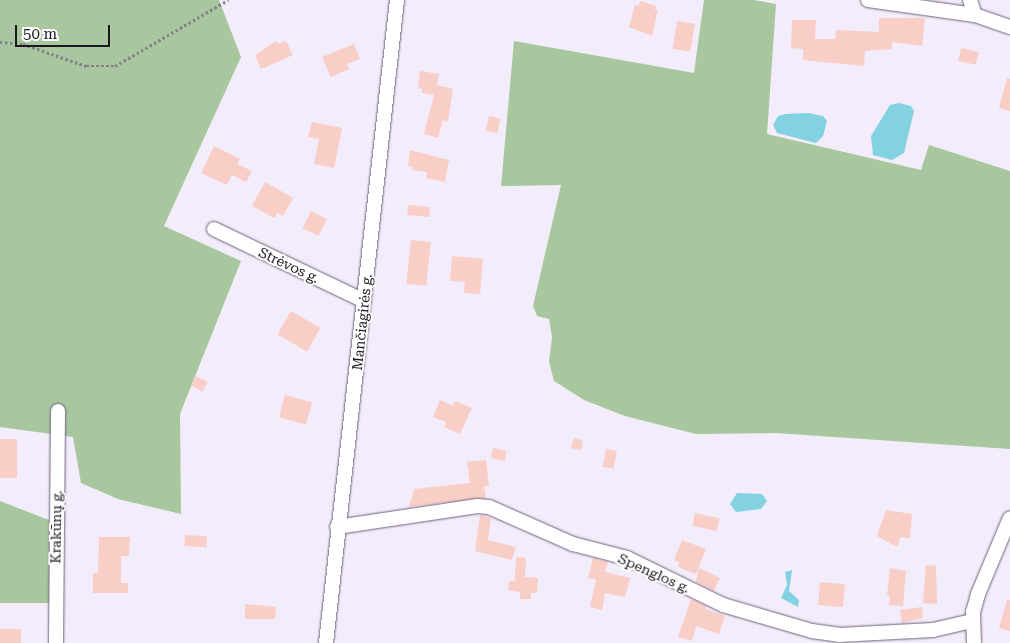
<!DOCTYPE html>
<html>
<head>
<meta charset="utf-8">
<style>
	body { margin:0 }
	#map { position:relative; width:1010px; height:643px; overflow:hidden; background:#f3ecfa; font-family:"Roboto Serif",serif }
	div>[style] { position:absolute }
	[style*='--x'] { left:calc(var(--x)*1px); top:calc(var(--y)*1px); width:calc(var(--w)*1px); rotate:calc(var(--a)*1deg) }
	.green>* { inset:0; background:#a8c79f }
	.water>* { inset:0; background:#83d2e2 }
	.building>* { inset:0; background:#f9cec7; transform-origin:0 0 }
	.path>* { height:2.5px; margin-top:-1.25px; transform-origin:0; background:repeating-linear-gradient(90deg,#867f8c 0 2.5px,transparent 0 5px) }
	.roads { filter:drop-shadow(0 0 1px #6f607e) drop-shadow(0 0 1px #6f607e) }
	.minor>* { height:14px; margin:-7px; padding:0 7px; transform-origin:7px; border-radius:7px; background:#fff }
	span { translate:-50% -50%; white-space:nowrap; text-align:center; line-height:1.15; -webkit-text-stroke:4px #fff; paint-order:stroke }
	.street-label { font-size:14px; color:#1c1621 }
	.scale { position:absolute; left:15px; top:25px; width:95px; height:22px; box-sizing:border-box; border:2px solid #1c1621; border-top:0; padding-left:6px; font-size:15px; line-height:18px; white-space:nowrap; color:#1c1621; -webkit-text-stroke:4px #fff; paint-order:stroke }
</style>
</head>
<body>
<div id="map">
	<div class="green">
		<i style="clip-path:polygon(0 0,219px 0,241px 57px,164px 226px,241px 261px,180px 414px,181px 514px,118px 499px,81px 483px,73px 437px,0 427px)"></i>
		<i style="clip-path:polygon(704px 0,754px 0,776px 4px,767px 134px,921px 170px,929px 145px,1010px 171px,1010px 449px,776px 433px,696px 434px,625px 416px,584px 400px,554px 381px,549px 362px,552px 337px,549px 319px,537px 316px,533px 306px,561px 185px,501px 186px,514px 41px,694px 73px)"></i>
		<i style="clip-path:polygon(0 501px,49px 520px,50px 603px,0 603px)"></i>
	</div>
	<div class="water">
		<i style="clip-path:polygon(899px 103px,911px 106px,914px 111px,904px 153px,892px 160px,873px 155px,871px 136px,890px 105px)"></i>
		<i style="clip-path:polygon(808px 113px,823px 116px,827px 121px,823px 136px,816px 143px,777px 133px,773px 125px,778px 116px,785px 114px)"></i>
		<i style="clip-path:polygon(737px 493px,762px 494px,767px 501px,761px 509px,736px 512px,730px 504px)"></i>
		<i style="clip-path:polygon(792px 570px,789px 591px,799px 600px,798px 607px,781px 598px,787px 585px,785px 572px)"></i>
	</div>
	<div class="building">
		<i style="clip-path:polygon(640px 1px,656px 6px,655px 10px,658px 10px,652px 36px,629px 27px,635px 5px,639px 6px)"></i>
		<i style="clip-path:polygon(879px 18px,925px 18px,922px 46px,892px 42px,892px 49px,865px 51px,864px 66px,803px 60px,803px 49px,791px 48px,792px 20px,816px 20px,815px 39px,835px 39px,836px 30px,879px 32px)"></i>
		<i style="left:677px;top:21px;width:18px;height:28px;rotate:9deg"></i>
		<i style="clip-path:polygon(276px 41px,278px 44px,286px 41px,293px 55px,261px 69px,255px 55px)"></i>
		<i style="clip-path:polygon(354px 44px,360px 59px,347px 64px,349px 69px,331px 77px,322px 57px)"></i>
		<i style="left:961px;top:48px;width:18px;height:13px;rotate:13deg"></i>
		<i style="clip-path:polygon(420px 71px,439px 74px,437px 85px,453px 89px,448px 122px,443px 120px,438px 138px,424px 134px,434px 95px,422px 93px,422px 89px,418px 88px)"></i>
		<i style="clip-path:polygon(1007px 78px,1010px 79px,1010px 111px,999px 108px)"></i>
		<i style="left:489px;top:116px;width:12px;height:15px;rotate:14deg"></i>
		<i style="clip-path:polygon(312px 122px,342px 128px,334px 168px,314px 164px,319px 139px,308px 137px)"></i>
		<i style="clip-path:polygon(214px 146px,240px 159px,237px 164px,252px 171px,246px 182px,232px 175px,227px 185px,201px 173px)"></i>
		<i style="clip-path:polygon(410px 150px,449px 160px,445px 182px,426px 178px,427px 172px,412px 170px,413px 167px,408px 166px)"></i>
		<i style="clip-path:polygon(265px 182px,293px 198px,283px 216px,277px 213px,274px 218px,252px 206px)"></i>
		<i style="left:408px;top:205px;width:22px;height:10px;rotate:5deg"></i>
		<i style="left:311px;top:211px;width:18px;height:19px;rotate:27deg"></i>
		<i style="left:411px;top:240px;width:20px;height:44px;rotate:6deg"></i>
		<i style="clip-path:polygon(452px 256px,483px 259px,480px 294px,464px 293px,465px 282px,450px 281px)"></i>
		<i style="left:291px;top:311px;width:34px;height:27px;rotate:30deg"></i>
		<i style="left:196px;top:376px;width:13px;height:11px;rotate:27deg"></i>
		<i style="left:285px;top:395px;width:28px;height:23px;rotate:15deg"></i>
		<i style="clip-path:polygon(440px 400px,453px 406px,455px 401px,472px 408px,460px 434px,444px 427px,446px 422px,433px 417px)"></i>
		<i style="clip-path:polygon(574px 438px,583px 441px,581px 450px,571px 448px)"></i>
		<i style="left:0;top:439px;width:17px;height:39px"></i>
		<i style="left:493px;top:448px;width:14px;height:10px;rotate:12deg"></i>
		<i style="left:606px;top:449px;width:11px;height:18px;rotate:10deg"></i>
		<i style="clip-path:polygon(486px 460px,489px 486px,484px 486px,486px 498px,409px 507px,414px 489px,470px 483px,467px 462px)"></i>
		<i style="clip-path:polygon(886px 510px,912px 514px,910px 538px,901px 537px,897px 547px,877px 536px)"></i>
		<i style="left:695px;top:513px;width:25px;height:13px;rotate:12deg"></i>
		<i style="clip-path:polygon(480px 515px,491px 518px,488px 540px,516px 547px,512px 560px,475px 551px)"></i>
		<i style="left:185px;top:535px;width:22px;height:11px;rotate:3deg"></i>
		<i style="clip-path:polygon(99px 537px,130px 537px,129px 556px,121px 556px,121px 583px,128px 583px,128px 593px,93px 593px,93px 573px,98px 573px)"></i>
		<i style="clip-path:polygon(682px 540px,706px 549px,696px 574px,678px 567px,679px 562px,674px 560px)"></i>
		<i style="clip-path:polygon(516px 557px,526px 558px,525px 577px,538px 578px,537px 593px,531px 593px,531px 599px,520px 599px,520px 592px,508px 590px,509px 581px,515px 581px)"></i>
		<i style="clip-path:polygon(593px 558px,608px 562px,605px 572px,630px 578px,625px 597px,605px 593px,602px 610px,590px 607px,596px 580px,588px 578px)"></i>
		<i style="clip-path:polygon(926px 565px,936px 566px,937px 604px,923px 603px)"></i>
		<i style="clip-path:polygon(699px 568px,720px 578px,714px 591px,696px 582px)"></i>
		<i style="clip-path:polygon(890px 568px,906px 571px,903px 606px,889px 605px,890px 596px,887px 595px)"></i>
		<i style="left:820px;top:582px;width:25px;height:23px;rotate:5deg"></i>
		<i style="clip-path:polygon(691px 599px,706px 606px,705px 609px,725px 616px,719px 634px,696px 626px,692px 641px,678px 637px)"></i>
		<i style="clip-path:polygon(1007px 600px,1010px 600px,1010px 631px,999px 628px)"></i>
		<i style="clip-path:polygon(245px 604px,276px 607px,275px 619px,245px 619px)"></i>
		<i style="clip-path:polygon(922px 607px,923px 618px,902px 623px,900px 610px)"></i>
		<i style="left:0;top:629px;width:21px;height:14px"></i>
	</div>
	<div class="path">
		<i style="--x:0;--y:42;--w:23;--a:5"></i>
		<i style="--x:23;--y:44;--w:67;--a:19.2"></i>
		<i style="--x:86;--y:66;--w:29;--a:0"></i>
		<i style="--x:115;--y:66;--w:131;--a:-30.3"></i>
	</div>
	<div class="roads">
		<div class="minor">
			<i style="--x:868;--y:0;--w:108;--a:8"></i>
			<i style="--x:975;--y:15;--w:37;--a:19"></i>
			<i style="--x:970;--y:0;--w:16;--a:72"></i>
			<i style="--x:214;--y:229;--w:166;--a:25.6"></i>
			<i style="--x:337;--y:527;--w:142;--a:-8.5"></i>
			<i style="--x:477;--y:506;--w:12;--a:5"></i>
			<i style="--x:489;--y:507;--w:92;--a:23.8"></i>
			<i style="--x:573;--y:544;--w:56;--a:14.5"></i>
			<i style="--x:627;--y:558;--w:107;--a:26.1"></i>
			<i style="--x:723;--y:605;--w:93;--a:16.3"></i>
			<i style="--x:812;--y:631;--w:27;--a:8"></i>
			<i style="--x:839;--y:635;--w:94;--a:-3"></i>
			<i style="--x:933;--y:630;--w:40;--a:-13"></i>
			<i style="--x:56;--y:643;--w:232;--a:-89.5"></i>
			<i style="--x:326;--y:643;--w:647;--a:-83.7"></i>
			<i style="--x:974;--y:643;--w:31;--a:-92"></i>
			<i style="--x:973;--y:612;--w:19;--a:-74"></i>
			<i style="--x:978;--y:594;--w:82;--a:-67.2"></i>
		</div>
	</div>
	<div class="street-label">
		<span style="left:289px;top:265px;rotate:25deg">Strėvos g.</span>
		<span style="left:362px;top:322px;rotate:-84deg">Mančiagirės g.</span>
		<span style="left:56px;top:527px;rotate:-89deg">Krakūnų g.</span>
		<span style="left:654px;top:573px;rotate:24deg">Spenglos g.</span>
	</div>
	<div class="scale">50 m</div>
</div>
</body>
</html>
